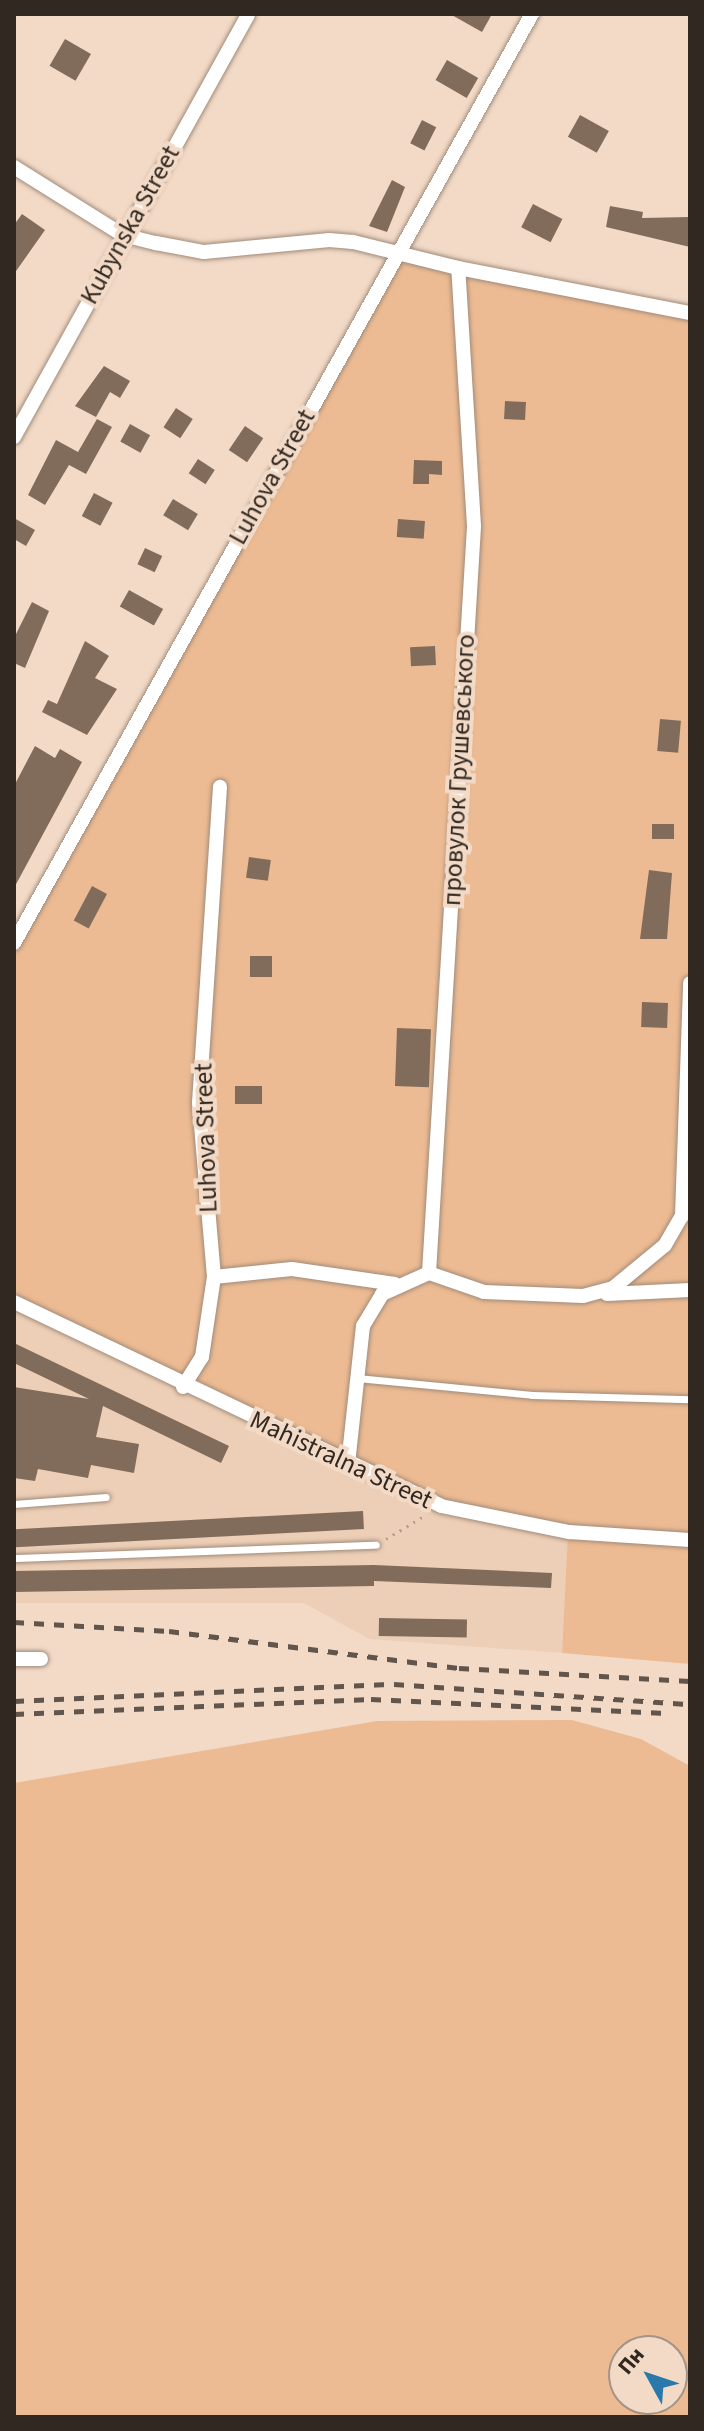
<!DOCTYPE html>
<html>
<head>
<meta charset="utf-8">
<style>
	body { margin:0 }
	#map { position:relative; width:704px; height:2431px; overflow:hidden; background:#f2dac7; font-family:"Source Sans 3",sans-serif }
	div>[style] { position:absolute }
	[style*='--x'] { left:calc(var(--x)*1px); top:calc(var(--y)*1px); width:calc(var(--w)*1px); rotate:calc(var(--a)*1deg) }
	.built>* { inset:0; background:#edcfb7 }
	.green>* { inset:0; background:#edbb93 }
	.building>* { inset:0; background:#816c5b; transform-origin:0 0 }
	.path>* { height:3px; margin-top:-1.5px; transform-origin:0; background:repeating-linear-gradient(90deg,#b29f90 0 2px,transparent 0 8px) }
	.roads { filter:drop-shadow(0 0 2px #a18b79) drop-shadow(0 0 2px #a18b79) }
	.service>* { height:7px; margin:-3.5px; padding:0 3.5px; transform-origin:3.5px; border-radius:3.5px; background:#fff }
	.minor>* { height:14px; margin:-7px; padding:0 7px; transform-origin:7px; border-radius:7px; background:#fff }
	.rail>* { height:5px; margin-top:-2.5px; transform-origin:0; background:repeating-linear-gradient(90deg,#62554b 0 10px,transparent 0 20px) }
	span { translate:-50% -50%; white-space:nowrap; text-align:center; line-height:1.15; -webkit-text-stroke:8px #f2dac7; paint-order:stroke }
	.street-label { font-size:26px; color:#312821 }
	.frame { position:absolute; inset:0; border:16px solid #312821; pointer-events:none }
	.north { position:absolute; left:608px; top:2335px; width:80px; height:80px; box-sizing:border-box; background:#f2dac7; border:2px solid #a59385; border-radius:50%; rotate:310deg; font-size:22px; font-weight:700; line-height:32px; text-align:center; color:#312821 }
	.north::after { content:''; display:block; margin:auto; width:28px; height:36px; background:#2a79ab; clip-path:polygon(50% 0,100% 100%,50% 72%,0 100%) }
</style>
</head>
<body>
<div id="map">
	<div class="built">
		<i style="clip-path:polygon(14px 1302px,569px 1532px,562px 1653px,369px 1639px,304px 1603px,14px 1603px)"></i>
	</div>
	<div class="green">
		<i style="clip-path:polygon(396px 254px,690px 313px,690px 1664px,562px 1653px,568px 1532px,441px 1506px,14px 1302px,14px 943px)"></i>
		<i style="clip-path:polygon(evenodd,572px 1720px,641px 1739px,690px 1766px,690px 2417px,14px 2417px,14px 1783px,377px 1721px,572px 1720px,624px 2351px,672px 2351px,672px 2399px,624px 2399px,624px 2351px)"></i>
	</div>
	<div class="building">
		<i style="clip-path:polygon(450px 14px,492px 14px,482px 32px)"></i>
		<i style="left:65px;top:39px;width:30px;height:31px;rotate:30deg"></i>
		<i style="left:447px;top:60px;width:36px;height:23px;rotate:30deg"></i>
		<i style="left:580px;top:115px;width:33px;height:25px;rotate:29deg"></i>
		<i style="left:422px;top:120px;width:16px;height:26px;rotate:27deg"></i>
		<i style="clip-path:polygon(392px 180px,405px 187px,387px 232px,369px 226px)"></i>
		<i style="left:533px;top:204px;width:33px;height:26px;rotate:27deg"></i>
		<i style="clip-path:polygon(610px 206px,643px 212px,642px 218px,690px 217px,690px 247px,606px 227px)"></i>
		<i style="clip-path:polygon(22px 214px,45px 230px,14px 274px,14px 225px)"></i>
		<i style="clip-path:polygon(104px 366px,130px 381px,120px 398px,110px 392px,96px 417px,75px 406px)"></i>
		<i style="left:505px;top:401px;width:21px;height:18px;rotate:3deg"></i>
		<i style="left:176px;top:408px;width:20px;height:23px;rotate:33deg"></i>
		<i style="clip-path:polygon(97px 419px,112px 427px,86px 474px,69px 465px,45px 505px,28px 495px,56px 440px,78px 452px)"></i>
		<i style="left:130px;top:424px;width:23px;height:20px;rotate:29deg"></i>
		<i style="left:245px;top:426px;width:22px;height:29px;rotate:34deg"></i>
		<i style="left:198px;top:459px;width:20px;height:17px;rotate:33deg"></i>
		<i style="clip-path:polygon(414px 460px,442px 461px,442px 475px,429px 474px,429px 484px,413px 484px)"></i>
		<i style="left:94px;top:493px;width:21px;height:26px;rotate:28deg"></i>
		<i style="left:173px;top:499px;width:29px;height:19px;rotate:31deg"></i>
		<i style="clip-path:polygon(14px 518px,35px 530px,26px 546px,14px 539px)"></i>
		<i style="left:398px;top:519px;width:27px;height:18px;rotate:4deg"></i>
		<i style="left:145px;top:548px;width:19px;height:18px;rotate:25deg"></i>
		<i style="left:129px;top:590px;width:39px;height:19px;rotate:29deg"></i>
		<i style="clip-path:polygon(32px 602px,49px 611px,25px 668px,14px 663px,14px 638px)"></i>
		<i style="clip-path:polygon(85px 641px,109px 656px,95px 678px,117px 689px,87px 735px,42px 712px,48px 700px,57px 704px)"></i>
		<i style="left:435px;top:646px;width:19px;height:25px;rotate:87deg"></i>
		<i style="left:660px;top:719px;width:21px;height:32px;rotate:5deg"></i>
		<i style="clip-path:polygon(35px 746px,55px 758px,60px 749px,82px 762px,14px 888px,14px 786px)"></i>
		<i style="left:652px;top:824px;width:22px;height:15px"></i>
		<i style="left:249px;top:857px;width:22px;height:21px;rotate:8deg"></i>
		<i style="clip-path:polygon(649px 870px,672px 873px,667px 939px,640px 939px)"></i>
		<i style="left:92px;top:886px;width:17px;height:39px;rotate:28deg"></i>
		<i style="left:250px;top:956px;width:22px;height:21px"></i>
		<i style="left:642px;top:1002px;width:26px;height:25px;rotate:2deg"></i>
		<i style="left:397px;top:1028px;width:34px;height:58px;rotate:2deg"></i>
		<i style="left:235px;top:1086px;width:27px;height:18px"></i>
		<i style="clip-path:polygon(14px 1343px,229px 1446px,221px 1463px,103px 1406px,96px 1437px,139px 1444px,134px 1473px,91px 1465px,88px 1478px,38px 1469px,35px 1481px,14px 1478px,14px 1387px,89px 1399px,14px 1363px)"></i>
		<i style="left:363px;top:1511px;width:18px;height:349px;rotate:87deg"></i>
		<i style="clip-path:polygon(374px 1565px,552px 1573px,551px 1588px,374px 1581px,374px 1586px,14px 1592px,14px 1571px)"></i>
		<i style="left:379px;top:1618px;width:88px;height:18px;rotate:1deg"></i>
	</div>
	<div class="path">
		<i style="--x:386;--y:1539;--w:44;--a:-31.2"></i>
	</div>
	<div class="roads">
		<div class="service">
			<i style="--x:357;--y:1378;--w:176;--a:5.5"></i>
			<i style="--x:532;--y:1395;--w:158;--a:1.5"></i>
			<i style="--x:14;--y:1504;--w:92;--a:-4.4"></i>
			<i style="--x:14;--y:1558;--w:362;--a:-2.1"></i>
		</div>
		<div class="minor">
			<i style="--x:14;--y:167;--w:128;--a:32"></i>
			<i style="--x:123;--y:235;--w:34;--a:14"></i>
			<i style="--x:156;--y:243;--w:49;--a:10.6"></i>
			<i style="--x:204;--y:252;--w:126;--a:-5.5"></i>
			<i style="--x:329;--y:240;--w:24;--a:5"></i>
			<i style="--x:353;--y:242;--w:108;--a:13.9"></i>
			<i style="--x:458;--y:268;--w:236;--a:11"></i>
			<i style="--x:14;--y:437;--w:483;--a:-61"></i>
			<i style="--x:14;--y:943;--w:1064;--a:-60.86"></i>
			<i style="--x:429;--y:1273;--w:748;--a:-86.55"></i>
			<i style="--x:474;--y:526;--w:258;--a:-93.5"></i>
			<i style="--x:214;--y:1277;--w:78;--a:-5.9"></i>
			<i style="--x:292;--y:1269;--w:104;--a:8.3"></i>
			<i style="--x:607;--y:1294;--w:83;--a:-2.8"></i>
			<i style="--x:14;--y:1302;--w:473;--a:25.5"></i>
			<i style="--x:441;--y:1506;--w:131;--a:11.5"></i>
			<i style="--x:569;--y:1532;--w:121;--a:3.8"></i>
			<i style="--x:183;--y:1387;--w:36;--a:-58"></i>
			<i style="--x:202;--y:1357;--w:81;--a:-81.5"></i>
			<i style="--x:214;--y:1277;--w:175;--a:-94.9"></i>
			<i style="--x:199;--y:1103;--w:317;--a:-86.2"></i>
			<i style="--x:348;--y:1464;--w:139;--a:-83.8"></i>
			<i style="--x:363;--y:1326;--w:37;--a:-59"></i>
			<i style="--x:382;--y:1294;--w:51;--a:-24.1"></i>
			<i style="--x:429;--y:1273;--w:58;--a:19.1"></i>
			<i style="--x:484;--y:1292;--w:99;--a:2.3"></i>
			<i style="--x:583;--y:1296;--w:31;--a:-15"></i>
			<i style="--x:613;--y:1288;--w:67;--a:-39.6"></i>
			<i style="--x:665;--y:1245;--w:34;--a:-60"></i>
			<i style="--x:682;--y:1216;--w:233;--a:-88"></i>
			<i style="--x:14;--y:1659;--w:27;--a:0"></i>
		</div>
	</div>
	<div class="rail">
		<i style="--x:14;--y:1622;--w:155;--a:3.3"></i>
		<i style="--x:169;--y:1631;--w:292;--a:7.3"></i>
		<i style="--x:459;--y:1668;--w:231;--a:3.2"></i>
		<i style="--x:14;--y:1701;--w:380;--a:-2.6"></i>
		<i style="--x:394;--y:1684;--w:297;--a:3.9"></i>
		<i style="--x:14;--y:1714;--w:357;--a:-2.4"></i>
		<i style="--x:371;--y:1699;--w:295;--a:2.7"></i>
	</div>
	<div class="street-label">
		<span style="left:130px;top:225px;rotate:-61deg">Kubynska Street</span>
		<span style="left:272px;top:477px;rotate:-61deg">Luhova Street</span>
		<span style="left:459px;top:770px;rotate:-87deg">провулок Грушевського</span>
		<span style="left:206px;top:1138px;rotate:-92deg">Luhova Street</span>
		<span style="left:341px;top:1460px;rotate:25deg">Mahistralna Street</span>
	</div>
	<div class="frame"></div>
	<div class="north">Пн</div>
</div>
</body>
</html>
